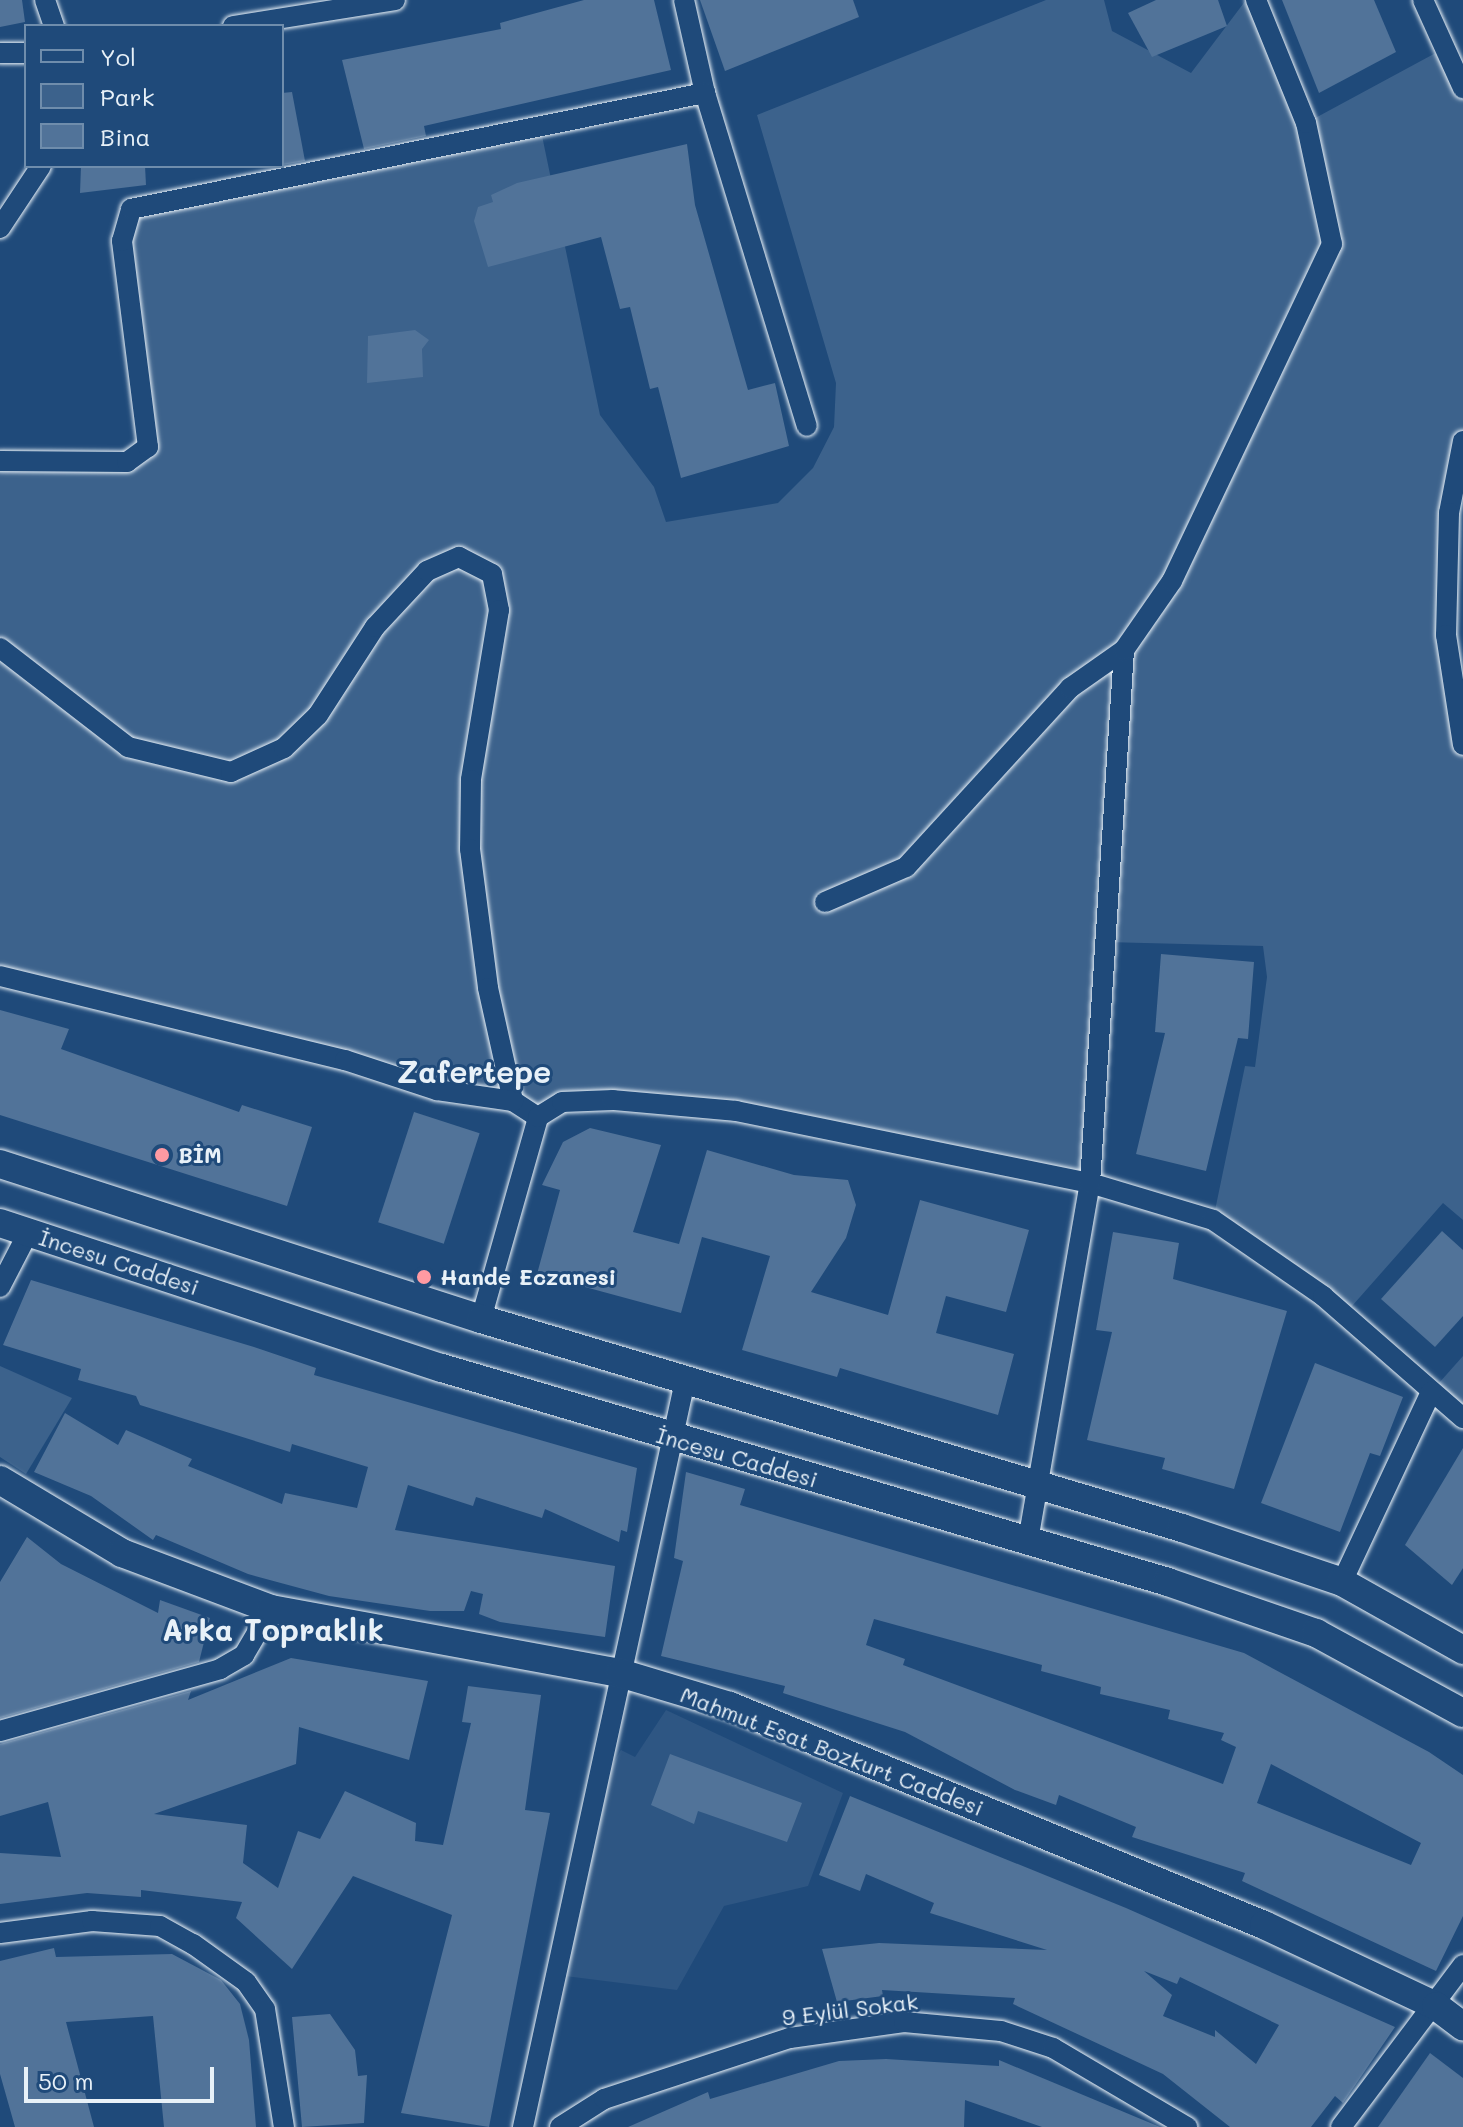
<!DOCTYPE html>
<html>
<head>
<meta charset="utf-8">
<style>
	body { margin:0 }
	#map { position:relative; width:1463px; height:2127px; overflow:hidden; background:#1f4a7a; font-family:Mali,sans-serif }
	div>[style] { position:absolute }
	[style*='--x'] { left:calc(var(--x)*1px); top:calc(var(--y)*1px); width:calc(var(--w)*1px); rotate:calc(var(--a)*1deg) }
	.built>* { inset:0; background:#2e5683 }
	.green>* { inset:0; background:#3c628c }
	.building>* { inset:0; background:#517399; transform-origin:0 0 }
	.roads { filter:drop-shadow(0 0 2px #e8f1f8) drop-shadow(0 0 2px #e8f1f8) }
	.street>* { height:20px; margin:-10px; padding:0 10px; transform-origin:10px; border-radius:10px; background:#1f4a7a }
	.secondary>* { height:28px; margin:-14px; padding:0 14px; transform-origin:14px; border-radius:14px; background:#1f4a7a }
	.dots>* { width:22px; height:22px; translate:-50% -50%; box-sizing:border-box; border:4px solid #1f4a7a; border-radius:50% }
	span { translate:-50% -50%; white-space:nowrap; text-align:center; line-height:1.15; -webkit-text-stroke:6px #1f4a7a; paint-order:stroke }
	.poi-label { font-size:22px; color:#e8f1f8; font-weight:700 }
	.left { translate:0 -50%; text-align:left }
	.street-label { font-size:22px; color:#e8f1f8 }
	.district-label { font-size:30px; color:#e8f1f8; font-weight:700 }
	.legend { position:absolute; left:24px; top:24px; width:260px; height:144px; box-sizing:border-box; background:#1f4a7a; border:2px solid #6f8dac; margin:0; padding:10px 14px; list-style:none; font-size:24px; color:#e8f1f8 }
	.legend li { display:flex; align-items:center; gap:16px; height:40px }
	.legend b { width:40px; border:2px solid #6f8dac }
	.scale { position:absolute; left:24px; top:2067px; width:190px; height:36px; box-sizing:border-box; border:4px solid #e8f1f8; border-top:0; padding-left:10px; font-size:24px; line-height:28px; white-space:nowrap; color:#e8f1f8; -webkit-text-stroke:6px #1f4a7a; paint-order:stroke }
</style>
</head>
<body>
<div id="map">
	<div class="built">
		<i style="clip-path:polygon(666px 1710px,843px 1793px,808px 1886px,724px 1906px,677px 1990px,565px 1976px,610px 1770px,621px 1750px,635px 1757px)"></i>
	</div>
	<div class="green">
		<i style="clip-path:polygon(1046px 0,1104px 0,1112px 31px,1191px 73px,1246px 0,1306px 123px,1443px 49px,1463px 88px,1463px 441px,1446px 635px,1463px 745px,1463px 1220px,1443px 1203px,1345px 1314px,1213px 1220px,1245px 1066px,1255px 1067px,1267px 977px,1263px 946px,1105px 942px,1090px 1183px,736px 1111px,613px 1100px,538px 1117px,0 976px,0 461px,127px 462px,148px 447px,125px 219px,540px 126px,600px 415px,654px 487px,666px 522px,778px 503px,813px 468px,834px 427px,836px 383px,757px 115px)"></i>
		<i style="clip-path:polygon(1463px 1356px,1463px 1408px,1431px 1392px)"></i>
		<i style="clip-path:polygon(0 1366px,72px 1398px,26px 1474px,0 1457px)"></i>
	</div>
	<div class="building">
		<i style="clip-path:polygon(0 0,22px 0,25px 22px,0 27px)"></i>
		<i style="clip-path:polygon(584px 0,654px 0,671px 70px,424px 126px,426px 136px,364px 149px,342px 60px,501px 29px,500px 23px)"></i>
		<i style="clip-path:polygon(700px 0,853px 0,859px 17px,725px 71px)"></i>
		<i style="clip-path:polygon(1156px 0,1218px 0,1227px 26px,1152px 57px,1128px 13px)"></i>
		<i style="clip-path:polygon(1282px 0,1374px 0,1396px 52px,1319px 93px)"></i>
		<i style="clip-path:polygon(292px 92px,305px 161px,282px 165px,282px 93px)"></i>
		<i style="clip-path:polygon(687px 144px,695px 205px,748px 390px,775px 383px,789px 446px,681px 478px,658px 387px,650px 389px,630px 307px,620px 309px,601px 237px,488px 267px,474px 221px,478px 207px,493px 202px,491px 195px,517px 183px)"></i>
		<i style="clip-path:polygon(81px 166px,145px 166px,146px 185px,80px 193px)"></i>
		<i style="clip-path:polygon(415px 330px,429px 340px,422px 349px,423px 377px,367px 383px,368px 336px)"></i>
		<i style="clip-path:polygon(1161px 954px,1254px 962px,1248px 1039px,1238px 1038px,1206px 1171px,1136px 1154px,1165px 1033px,1155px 1032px)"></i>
		<i style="clip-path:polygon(0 1010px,69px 1029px,61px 1049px,239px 1112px,242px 1105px,312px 1127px,287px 1206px,0 1115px)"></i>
		<i style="left:414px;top:1112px;width:69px;height:116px;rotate:18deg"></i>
		<i style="clip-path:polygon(590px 1128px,661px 1145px,633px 1232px,679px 1244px,707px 1150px,794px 1175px,848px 1180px,856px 1205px,846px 1238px,811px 1292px,888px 1315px,920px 1200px,1029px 1230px,1006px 1312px,946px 1296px,936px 1333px,1014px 1354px,998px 1415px,840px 1368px,837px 1377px,742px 1350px,770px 1256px,702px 1237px,681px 1313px,537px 1274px,560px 1190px,542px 1185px,563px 1142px)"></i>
		<i style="clip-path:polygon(1442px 1231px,1463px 1250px,1463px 1316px,1435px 1347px,1381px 1299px)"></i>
		<i style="clip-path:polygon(1113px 1232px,1179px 1243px,1173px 1279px,1287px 1311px,1234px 1489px,1162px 1469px,1165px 1458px,1087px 1440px,1112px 1332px,1096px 1330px)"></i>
		<i style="clip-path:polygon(31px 1280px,254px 1347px,316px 1368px,314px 1375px,637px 1468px,627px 1532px,621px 1530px,619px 1542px,545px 1509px,542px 1518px,476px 1497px,473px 1506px,408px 1485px,395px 1530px,615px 1566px,605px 1637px,500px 1622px,479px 1614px,483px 1594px,471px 1591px,464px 1611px,430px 1611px,329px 1596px,248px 1574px,156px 1535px,153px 1540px,91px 1496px,34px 1472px,65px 1413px,118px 1445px,126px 1430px,192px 1459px,188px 1466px,282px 1504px,285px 1493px,357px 1508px,368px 1467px,292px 1444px,290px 1452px,140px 1405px,136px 1396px,78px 1380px,81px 1369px,3px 1345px)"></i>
		<i style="clip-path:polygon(1315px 1363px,1403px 1397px,1380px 1456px,1370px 1453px,1340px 1532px,1261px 1503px)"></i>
		<i style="clip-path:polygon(1463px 1448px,1463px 1568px,1452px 1585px,1405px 1545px)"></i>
		<i style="clip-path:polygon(evenodd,686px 1472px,745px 1489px,740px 1505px,1244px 1653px,1429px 1752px,1463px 1775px,1463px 1916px,1436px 1971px,1242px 1881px,1245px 1873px,1132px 1837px,1136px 1827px,1059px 1795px,1056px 1805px,1015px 1790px,905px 1732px,783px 1693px,785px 1686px,661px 1656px,683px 1561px,674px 1558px,686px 1472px,874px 1619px,1042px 1665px,1041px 1671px,1101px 1687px,1100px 1694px,1170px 1710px,1168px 1719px,1224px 1733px,1221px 1740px,1236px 1747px,1223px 1784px,903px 1665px,905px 1659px,866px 1645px,874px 1619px,686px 1472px,1271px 1764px,1421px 1843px,1411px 1865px,1257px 1803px,1271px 1764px)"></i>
		<i style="clip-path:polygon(27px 1537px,61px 1564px,158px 1613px,160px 1600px,210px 1618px,199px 1662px,0 1718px,0 1582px)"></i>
		<i style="clip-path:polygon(291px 1658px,428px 1681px,409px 1760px,299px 1727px,296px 1764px,154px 1814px,247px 1825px,243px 1863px,278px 1888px,298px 1831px,320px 1839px,345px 1791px,416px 1823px,415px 1841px,443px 1845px,471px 1723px,462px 1722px,468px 1686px,541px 1695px,525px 1810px,550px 1813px,489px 2127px,401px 2113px,452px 1915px,353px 1876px,292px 1969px,236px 1918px,242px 1902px,141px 1890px,141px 1897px,87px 1893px,0 1904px,0 1853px,61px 1857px,48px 1802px,0 1816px,0 1744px,191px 1691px,188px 1700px)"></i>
		<i style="clip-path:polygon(670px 1754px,802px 1803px,787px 1842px,698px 1811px,694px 1824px,651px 1805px)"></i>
		<i style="clip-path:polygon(evenodd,850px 1796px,1126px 1908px,1395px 2027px,1343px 2103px,1335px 2096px,1311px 2127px,1230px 2127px,1163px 2074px,1013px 2004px,1015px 1998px,882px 1990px,883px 1996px,837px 2002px,822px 1949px,879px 1943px,1047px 1950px,930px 1913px,934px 1903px,866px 1874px,860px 1891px,819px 1875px,850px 1796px,1144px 1971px,1177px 1984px,1180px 1977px,1279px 2025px,1256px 2064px,1215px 2030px,1215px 2037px,1163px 2016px,1172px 1995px,1144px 1971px)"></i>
		<i style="clip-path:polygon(54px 1948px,56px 1957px,172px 1954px,221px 1980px,240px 2004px,249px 2040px,256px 2127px,164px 2127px,153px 2016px,66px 2022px,94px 2127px,15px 2127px,0 2074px,0 1961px)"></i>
		<i style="clip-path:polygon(330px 2014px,355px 2050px,358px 2076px,367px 2075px,364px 2123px,302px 2127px,292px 2017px)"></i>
		<i style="clip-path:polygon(1430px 2053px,1463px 2078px,1463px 2127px,1378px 2127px)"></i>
		<i style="clip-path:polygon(886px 2059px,999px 2066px,999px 2060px,1160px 2127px,1042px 2127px,965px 2100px,964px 2127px,628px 2127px,708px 2092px,710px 2099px,839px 2061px)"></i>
	</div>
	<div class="roads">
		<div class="street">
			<i style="--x:45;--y:0;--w:28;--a:71"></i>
			<i style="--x:684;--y:0;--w:95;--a:77.3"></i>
			<i style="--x:705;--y:93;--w:348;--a:73"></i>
			<i style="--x:1423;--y:0;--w:97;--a:65.6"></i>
			<i style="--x:233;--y:26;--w:164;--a:-9.1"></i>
			<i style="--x:0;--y:53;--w:26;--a:0"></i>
			<i style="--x:0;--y:228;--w:74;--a:-56.5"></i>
			<i style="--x:1463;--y:441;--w:73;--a:101"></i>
			<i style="--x:1449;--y:513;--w:122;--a:91.4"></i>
			<i style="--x:1446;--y:635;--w:111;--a:81.2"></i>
			<i style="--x:0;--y:461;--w:127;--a:0.5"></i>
			<i style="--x:127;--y:462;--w:26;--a:-36"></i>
			<i style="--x:148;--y:447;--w:208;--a:-97.2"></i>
			<i style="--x:122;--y:241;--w:33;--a:-74"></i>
			<i style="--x:131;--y:209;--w:586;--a:-11.43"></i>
			<i style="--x:0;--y:648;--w:162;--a:37.7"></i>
			<i style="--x:128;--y:747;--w:106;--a:13.6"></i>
			<i style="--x:231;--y:772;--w:58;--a:-24.4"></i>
			<i style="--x:284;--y:748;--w:47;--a:-44.1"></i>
			<i style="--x:318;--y:715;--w:105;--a:-57.1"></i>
			<i style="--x:375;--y:627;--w:76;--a:-47.1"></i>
			<i style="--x:427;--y:571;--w:35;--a:-24"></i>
			<i style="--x:459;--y:557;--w:37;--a:27"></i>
			<i style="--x:492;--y:574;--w:37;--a:79"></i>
			<i style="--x:499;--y:610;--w:172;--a:99.4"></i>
			<i style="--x:471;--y:780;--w:69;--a:90.8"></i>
			<i style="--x:470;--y:849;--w:140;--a:82.6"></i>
			<i style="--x:488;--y:988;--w:116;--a:77.5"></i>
			<i style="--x:513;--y:1101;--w:30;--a:33"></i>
			<i style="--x:825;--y:902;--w:88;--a:-23.4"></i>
			<i style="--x:906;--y:867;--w:243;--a:-47.5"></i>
			<i style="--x:1070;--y:688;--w:66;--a:-35.1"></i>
			<i style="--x:0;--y:976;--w:355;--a:13.7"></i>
			<i style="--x:345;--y:1060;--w:97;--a:18.1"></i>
			<i style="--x:437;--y:1090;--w:77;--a:8.2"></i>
			<i style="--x:0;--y:1287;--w:61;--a:-62.6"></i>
			<i style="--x:481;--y:1319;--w:210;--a:-74.2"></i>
			<i style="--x:538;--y:1117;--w:28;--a:-32"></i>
			<i style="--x:562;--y:1102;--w:51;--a:-2.2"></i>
			<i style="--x:613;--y:1100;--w:123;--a:5.1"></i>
			<i style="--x:736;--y:1111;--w:361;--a:11.5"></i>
			<i style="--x:1090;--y:1183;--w:128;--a:16.7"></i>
			<i style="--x:1213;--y:1220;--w:134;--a:34.6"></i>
			<i style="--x:1323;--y:1296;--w:186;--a:41.1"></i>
			<i style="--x:1028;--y:1541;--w:363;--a:-80.2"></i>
			<i style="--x:1090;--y:1183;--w:534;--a:-86.35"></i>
			<i style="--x:1124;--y:650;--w:84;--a:-55.2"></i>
			<i style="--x:1172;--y:581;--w:373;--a:-64.6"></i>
			<i style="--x:1332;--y:244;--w:124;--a:-102.1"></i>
			<i style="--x:1306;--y:123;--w:133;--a:-112.1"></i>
			<i style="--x:1342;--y:1582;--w:210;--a:-64.9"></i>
			<i style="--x:0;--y:1731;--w:229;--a:-15.7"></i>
			<i style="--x:220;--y:1669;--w:28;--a:-30"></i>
			<i style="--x:244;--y:1655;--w:53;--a:-59.6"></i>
			<i style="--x:0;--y:1933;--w:93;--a:-7.4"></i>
			<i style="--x:92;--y:1921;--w:68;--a:4.2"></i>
			<i style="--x:160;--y:1926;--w:38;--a:29"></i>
			<i style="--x:193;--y:1944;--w:65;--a:35.6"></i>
			<i style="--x:246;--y:1982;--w:33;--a:55"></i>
			<i style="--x:265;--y:2009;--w:120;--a:80.9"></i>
			<i style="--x:523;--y:2127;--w:763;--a:-77.75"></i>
			<i style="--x:560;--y:2127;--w:52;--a:-32.5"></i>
			<i style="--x:604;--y:2099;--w:196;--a:-18.2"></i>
			<i style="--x:790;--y:2038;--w:115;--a:-8"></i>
			<i style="--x:904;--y:2022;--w:97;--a:5.3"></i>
			<i style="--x:1001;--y:2031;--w:55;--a:18.1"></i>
			<i style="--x:1053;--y:2048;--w:156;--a:30.5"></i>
			<i style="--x:1341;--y:2127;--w:203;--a:-53"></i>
		</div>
		<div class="secondary">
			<i style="--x:0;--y:1164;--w:505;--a:17.86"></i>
			<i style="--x:481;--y:1319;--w:731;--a:16.6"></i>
			<i style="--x:1182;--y:1528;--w:169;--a:18.6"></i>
			<i style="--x:1342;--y:1582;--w:139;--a:29.3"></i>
			<i style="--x:0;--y:1223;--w:465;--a:18.2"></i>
			<i style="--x:442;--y:1368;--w:757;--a:16.42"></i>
			<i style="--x:1168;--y:1582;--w:157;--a:19"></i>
			<i style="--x:1316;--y:1633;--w:167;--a:28.6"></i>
			<i style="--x:0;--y:1480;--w:142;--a:30.9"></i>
			<i style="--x:122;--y:1553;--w:159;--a:20.6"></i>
			<i style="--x:271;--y:1609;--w:355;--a:10.4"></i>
			<i style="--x:620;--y:1673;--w:115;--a:16.7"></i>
			<i style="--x:730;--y:1706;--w:577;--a:22.3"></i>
			<i style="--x:1264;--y:1925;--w:190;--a:25.2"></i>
			<i style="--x:1436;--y:2006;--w:34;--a:37"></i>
		</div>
	</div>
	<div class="dots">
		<i style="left:162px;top:1155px;background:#ff9aa2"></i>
		<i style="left:424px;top:1277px;background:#ff9aa2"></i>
	</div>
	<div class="poi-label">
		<span class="left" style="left:178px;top:1155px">BİM</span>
		<span class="left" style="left:440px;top:1277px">Hande Eczanesi</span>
	</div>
	<div class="street-label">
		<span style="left:119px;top:1262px;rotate:18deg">İncesu Caddesi</span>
		<span style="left:737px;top:1457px;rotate:16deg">İncesu Caddesi</span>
		<span style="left:832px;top:1751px;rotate:21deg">Mahmut Esat Bozkurt Caddesi</span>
		<span style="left:850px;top:2009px;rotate:-7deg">9 Eylül Sokak</span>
	</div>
	<div class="district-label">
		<span style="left:474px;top:1071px">Zafertepe</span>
		<span style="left:273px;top:1629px">Arka Topraklık</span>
	</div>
	<ul class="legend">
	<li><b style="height:10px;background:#1f4a7a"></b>Yol</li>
	<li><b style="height:22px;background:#3c628c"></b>Park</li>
	<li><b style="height:22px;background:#517399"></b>Bina</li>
	</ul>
	<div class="scale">50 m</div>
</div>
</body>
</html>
